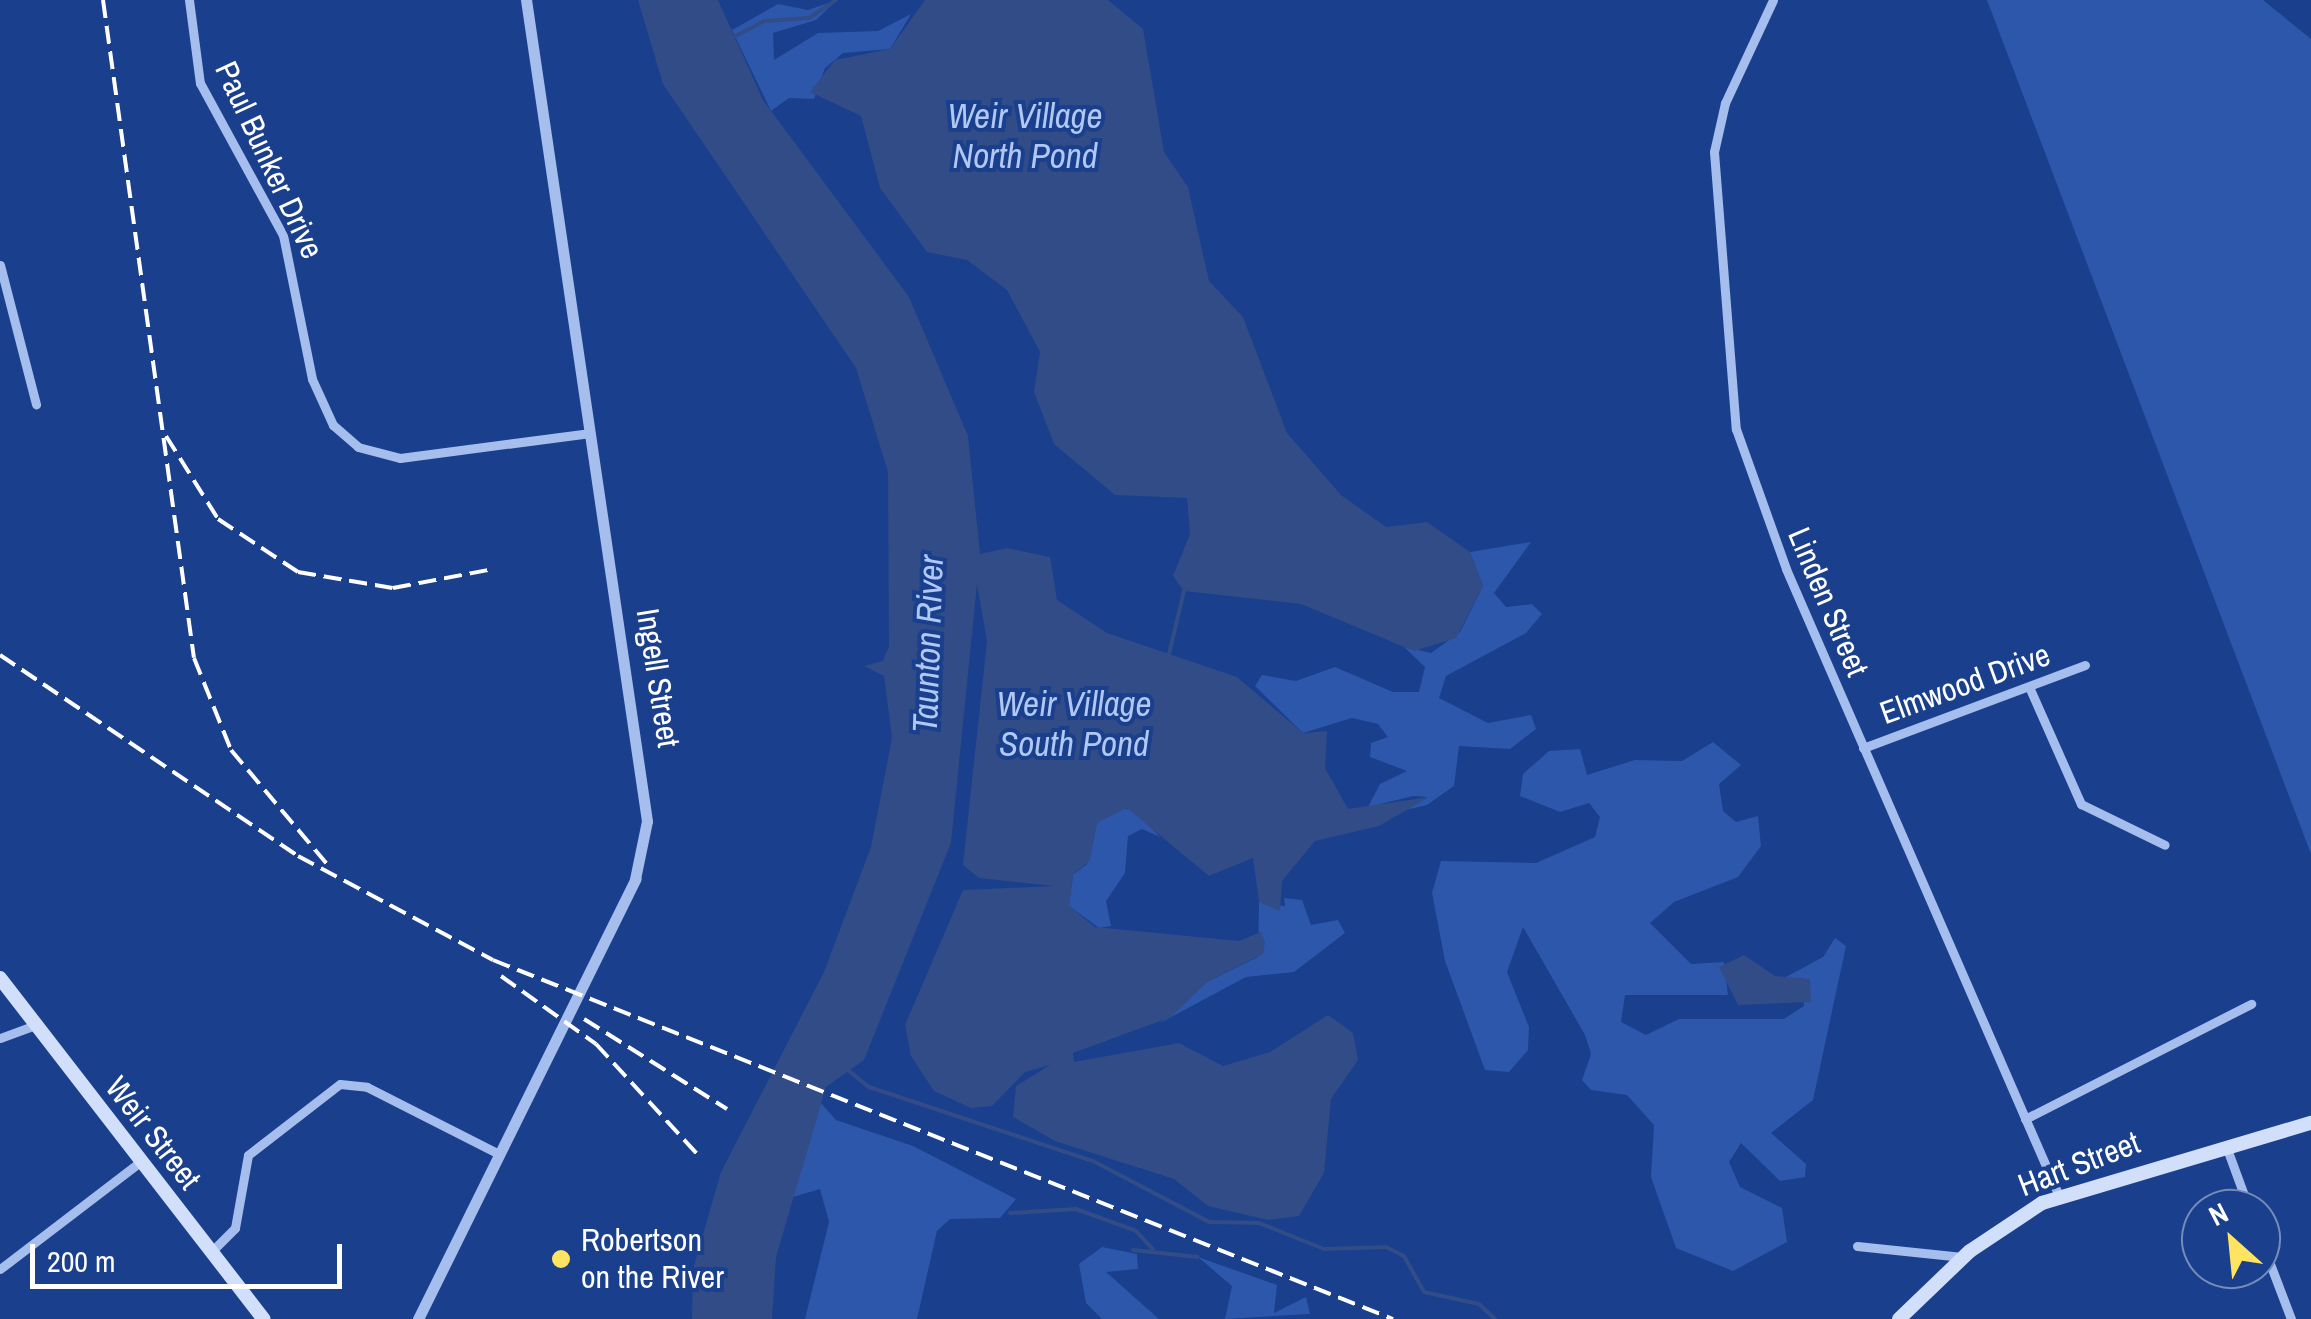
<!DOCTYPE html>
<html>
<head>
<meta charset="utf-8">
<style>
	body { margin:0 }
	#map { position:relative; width:2311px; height:1319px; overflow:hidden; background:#193f8d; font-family:"Archivo Narrow",sans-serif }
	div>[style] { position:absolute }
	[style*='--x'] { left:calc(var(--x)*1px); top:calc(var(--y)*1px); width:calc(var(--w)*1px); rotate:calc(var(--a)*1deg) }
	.green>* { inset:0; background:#2c57ab }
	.water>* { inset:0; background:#314c87 }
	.stream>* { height:4px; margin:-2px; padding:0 2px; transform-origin:2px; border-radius:2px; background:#314c87 }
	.minor>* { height:9px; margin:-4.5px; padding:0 4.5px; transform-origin:4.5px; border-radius:4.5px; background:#a5beee }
	.tertiary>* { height:11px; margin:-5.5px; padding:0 5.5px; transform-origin:5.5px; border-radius:5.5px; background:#a5beee }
	.secondary>* { height:14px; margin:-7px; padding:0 7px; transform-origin:7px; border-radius:7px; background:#d2dffa }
	.rail>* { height:4px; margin-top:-2px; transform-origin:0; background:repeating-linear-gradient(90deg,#fff 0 18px,transparent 0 26px) }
	.dots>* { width:28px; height:28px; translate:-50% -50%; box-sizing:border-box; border:5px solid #193f8d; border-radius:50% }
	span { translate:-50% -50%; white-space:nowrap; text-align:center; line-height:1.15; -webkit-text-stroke:8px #193f8d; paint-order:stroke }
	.street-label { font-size:32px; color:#fff }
	.poi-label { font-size:32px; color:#fff }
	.left { translate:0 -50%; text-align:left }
	.water-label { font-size:35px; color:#b1c8f5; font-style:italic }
	.north { position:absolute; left:2181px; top:1189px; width:100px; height:100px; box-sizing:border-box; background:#193f8d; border:2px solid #758cbb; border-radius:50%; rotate:333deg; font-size:28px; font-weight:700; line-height:40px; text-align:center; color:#fff }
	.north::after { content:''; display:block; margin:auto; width:35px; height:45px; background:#ffe462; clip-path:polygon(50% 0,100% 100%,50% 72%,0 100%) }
	.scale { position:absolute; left:30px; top:1244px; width:312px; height:45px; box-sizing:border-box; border:5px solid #fff; border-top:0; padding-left:12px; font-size:30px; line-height:35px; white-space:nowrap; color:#fff; -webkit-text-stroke:8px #193f8d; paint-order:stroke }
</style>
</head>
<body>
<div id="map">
	<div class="green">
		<i style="clip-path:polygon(837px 0,816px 20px,773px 33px,774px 60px,818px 33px,878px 31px,911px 14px,890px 49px,843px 53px,825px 68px,814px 99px,789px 98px,771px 111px,732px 30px,778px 4px,808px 10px)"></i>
		<i style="clip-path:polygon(1987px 0,2263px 0,2311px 39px,2311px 854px)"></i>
		<i style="clip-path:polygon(1531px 542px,1494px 593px,1506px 607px,1532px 604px,1542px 614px,1526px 633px,1446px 676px,1439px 698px,1488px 723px,1531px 715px,1536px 729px,1510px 749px,1459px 746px,1454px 786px,1427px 805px,1406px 810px,1427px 797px,1413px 796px,1368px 807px,1380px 784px,1407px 771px,1370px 757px,1371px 743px,1388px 737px,1378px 724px,1352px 718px,1303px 733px,1255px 686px,1262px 675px,1296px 681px,1335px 667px,1393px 692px,1419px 692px,1425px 667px,1404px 647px,1431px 653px,1460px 632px,1483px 586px,1470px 552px)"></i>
		<i style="clip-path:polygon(1713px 742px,1741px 765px,1719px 784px,1723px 811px,1736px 822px,1758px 816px,1761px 846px,1738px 877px,1674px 902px,1650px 923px,1691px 964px,1724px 962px,1728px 995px,1625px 995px,1621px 1022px,1646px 1035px,1679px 1019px,1784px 1019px,1804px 1006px,1802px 978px,1784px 978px,1823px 957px,1835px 938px,1846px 946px,1813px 1100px,1771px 1133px,1806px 1164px,1805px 1177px,1780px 1181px,1741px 1143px,1729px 1162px,1740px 1187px,1782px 1208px,1787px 1242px,1733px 1271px,1676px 1248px,1651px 1177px,1654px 1125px,1627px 1095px,1591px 1090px,1582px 1080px,1591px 1054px,1585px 1035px,1523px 927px,1507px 972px,1529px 1027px,1528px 1050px,1509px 1072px,1485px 1070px,1445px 961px,1432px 893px,1441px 861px,1536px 863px,1595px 837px,1600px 817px,1589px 803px,1560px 812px,1520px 796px,1523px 774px,1549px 751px,1580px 749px,1587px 775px,1635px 760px,1682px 761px)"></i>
		<i style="clip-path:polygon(1118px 808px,1134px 810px,1160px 837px,1142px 829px,1128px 836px,1125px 873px,1106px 901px,1111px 926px,1099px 928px,1069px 906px,1073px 875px,1087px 864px,1097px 823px)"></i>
		<i style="clip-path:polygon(1284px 898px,1302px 900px,1311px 925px,1338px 920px,1345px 933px,1294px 972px,1246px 977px,1160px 1023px,1207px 982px,1258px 957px,1259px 902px,1285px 906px)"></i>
		<i style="clip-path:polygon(821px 1103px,836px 1120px,913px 1146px,1016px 1199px,1000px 1218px,950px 1219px,937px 1231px,917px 1319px,805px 1319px,829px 1222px,820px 1189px,793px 1197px)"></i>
		<i style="clip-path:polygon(1102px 1247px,1137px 1254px,1138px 1269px,1106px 1272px,1159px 1319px,1102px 1319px,1086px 1303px,1079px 1264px)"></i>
		<i style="clip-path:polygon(1198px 1257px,1277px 1285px,1274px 1313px,1306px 1297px,1310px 1314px,1225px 1319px,1232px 1286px)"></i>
	</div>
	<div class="water">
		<i style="clip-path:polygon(638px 0,718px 0,763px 100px,909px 297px,968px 436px,980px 554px,1007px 548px,1050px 557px,1057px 600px,1107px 633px,1237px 677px,1303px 733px,1327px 731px,1325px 768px,1348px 809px,1429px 797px,1379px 826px,1315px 841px,1282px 881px,1280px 911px,1259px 902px,1253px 858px,1209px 876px,1127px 808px,1097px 823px,1090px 860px,1073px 875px,1069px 906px,1095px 927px,1239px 941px,1261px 932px,1265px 942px,1263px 954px,1207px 982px,1171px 1017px,1073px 1053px,1074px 1062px,1179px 1043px,1223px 1066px,1270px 1052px,1328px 1015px,1353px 1033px,1358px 1060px,1331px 1099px,1324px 1173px,1299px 1216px,1268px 1220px,1208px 1206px,1174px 1179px,1055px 1141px,1013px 1117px,1016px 1086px,1050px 1065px,1025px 1072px,992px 1106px,971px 1108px,934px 1091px,911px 1056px,905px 1025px,963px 890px,1054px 886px,979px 878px,963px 865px,987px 641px,977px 584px,951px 843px,864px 1060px,826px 1087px,776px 1257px,772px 1319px,692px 1319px,693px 1269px,721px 1172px,824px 972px,871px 847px,892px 738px,884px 676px,864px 666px,883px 661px,889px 646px,888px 472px,856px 368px,663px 84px)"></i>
		<i style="clip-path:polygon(925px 0,1108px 0,1143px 29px,1164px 152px,1188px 187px,1209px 281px,1243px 317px,1287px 433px,1341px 495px,1386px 527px,1427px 522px,1470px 552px,1483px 586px,1456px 638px,1414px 651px,1301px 604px,1184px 591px,1173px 576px,1190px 534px,1187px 498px,1115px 495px,1054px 444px,1034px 392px,1040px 352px,1007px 290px,967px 260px,927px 252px,880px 188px,861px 116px,810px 92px,835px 60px,890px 49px)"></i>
		<i style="clip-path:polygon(1744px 955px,1775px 976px,1810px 979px,1811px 1002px,1738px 1005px,1719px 967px)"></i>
	</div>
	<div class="stream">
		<i style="--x:734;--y:37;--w:34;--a:-28"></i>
		<i style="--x:764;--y:21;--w:45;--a:-3.8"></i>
		<i style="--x:809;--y:18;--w:32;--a:-34"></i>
		<i style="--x:1169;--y:654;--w:65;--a:-76.6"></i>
		<i style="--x:849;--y:1071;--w:26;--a:39"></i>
		<i style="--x:869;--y:1087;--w:236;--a:18.3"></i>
		<i style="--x:1093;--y:1161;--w:131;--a:27.7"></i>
		<i style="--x:1209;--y:1222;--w:50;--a:1.1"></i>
		<i style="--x:1259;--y:1223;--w:70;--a:21.8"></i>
		<i style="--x:1324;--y:1249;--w:62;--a:-1.8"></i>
		<i style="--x:1386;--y:1247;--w:20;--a:27"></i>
		<i style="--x:1404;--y:1256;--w:41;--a:60.9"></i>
		<i style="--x:1424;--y:1292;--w:56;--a:12.3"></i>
		<i style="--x:1479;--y:1304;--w:22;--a:43"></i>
		<i style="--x:1010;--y:1213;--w:66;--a:-3.5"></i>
		<i style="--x:1076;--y:1209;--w:64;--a:20.1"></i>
		<i style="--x:1136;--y:1231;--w:25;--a:47"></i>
		<i style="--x:1133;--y:1250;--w:65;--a:6.1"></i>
	</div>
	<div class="minor">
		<i style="--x:189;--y:0;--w:84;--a:82.5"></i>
		<i style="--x:200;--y:83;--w:173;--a:61.4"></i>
		<i style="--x:283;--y:235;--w:147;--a:78.6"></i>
		<i style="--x:312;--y:379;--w:51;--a:65.5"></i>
		<i style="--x:333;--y:425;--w:33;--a:41"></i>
		<i style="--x:358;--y:447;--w:43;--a:14.7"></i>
		<i style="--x:400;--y:458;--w:192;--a:-7.5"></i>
		<i style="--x:1773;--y:0;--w:114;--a:115"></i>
		<i style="--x:1725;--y:103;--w:50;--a:102.7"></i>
		<i style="--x:1714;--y:152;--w:278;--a:85.5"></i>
		<i style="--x:1736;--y:429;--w:149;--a:70.3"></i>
		<i style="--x:1786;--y:569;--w:684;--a:66.47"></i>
		<i style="--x:0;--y:265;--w:144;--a:75.5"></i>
		<i style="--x:2030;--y:689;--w:126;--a:66.1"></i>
		<i style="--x:2081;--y:804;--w:93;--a:26"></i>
		<i style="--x:1863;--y:748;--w:237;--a:-20.5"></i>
		<i style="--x:0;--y:1038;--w:37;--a:-20"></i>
		<i style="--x:2025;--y:1119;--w:254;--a:-27"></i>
		<i style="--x:2226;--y:1146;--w:67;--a:69.9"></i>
		<i style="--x:2261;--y:1240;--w:85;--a:69.2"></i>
		<i style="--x:1857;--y:1246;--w:106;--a:6"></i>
		<i style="--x:211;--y:1252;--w:34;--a:-45"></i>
		<i style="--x:235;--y:1228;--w:74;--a:-79.9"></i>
		<i style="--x:248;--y:1155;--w:116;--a:-37.7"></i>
		<i style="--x:340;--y:1084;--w:27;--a:6"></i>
		<i style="--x:367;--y:1087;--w:148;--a:26.9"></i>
		<i style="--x:0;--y:1269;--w:176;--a:-37.4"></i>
	</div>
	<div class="tertiary">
		<i style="--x:418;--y:1319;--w:491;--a:-63.7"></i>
		<i style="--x:635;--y:879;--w:59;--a:-78.3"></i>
		<i style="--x:647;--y:821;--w:830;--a:-98.38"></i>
	</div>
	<div class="secondary">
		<i style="--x:0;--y:978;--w:431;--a:52.3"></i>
		<i style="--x:1899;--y:1319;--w:98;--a:-43.8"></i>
		<i style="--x:1970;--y:1251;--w:87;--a:-33.7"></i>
		<i style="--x:2042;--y:1203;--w:281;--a:-16.6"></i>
	</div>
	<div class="rail">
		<i style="--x:103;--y:0;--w:664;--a:82.13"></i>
		<i style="--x:194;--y:658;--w:99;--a:68.1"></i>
		<i style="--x:231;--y:750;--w:148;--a:49.9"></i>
		<i style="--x:166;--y:436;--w:98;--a:57.9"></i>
		<i style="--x:218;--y:519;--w:96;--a:33.5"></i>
		<i style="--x:298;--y:572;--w:96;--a:9.6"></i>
		<i style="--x:393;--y:588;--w:103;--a:-10.7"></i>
		<i style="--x:0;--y:655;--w:359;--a:34"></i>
		<i style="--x:298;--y:856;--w:221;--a:28.1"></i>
		<i style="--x:493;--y:960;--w:969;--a:21.75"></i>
		<i style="--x:501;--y:976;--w:117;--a:35.6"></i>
		<i style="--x:596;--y:1044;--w:152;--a:47.4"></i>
		<i style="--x:584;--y:1019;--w:169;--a:32.2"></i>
	</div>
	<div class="dots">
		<i style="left:561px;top:1259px;background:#ffe462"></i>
	</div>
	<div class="street-label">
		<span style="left:269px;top:160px;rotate:65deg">Paul Bunker Drive</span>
		<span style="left:1828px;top:602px;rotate:67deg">Linden Street</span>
		<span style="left:658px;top:678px;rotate:81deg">Ingell Street</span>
		<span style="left:1965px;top:684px;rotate:-20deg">Elmwood Drive</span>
		<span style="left:153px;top:1133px;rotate:52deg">Weir Street</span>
		<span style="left:2079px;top:1164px;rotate:-21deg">Hart Street</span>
	</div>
	<div class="poi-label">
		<span class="left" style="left:581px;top:1259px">Robertson<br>on the River</span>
	</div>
	<div class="water-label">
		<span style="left:1025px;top:136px">Weir Village<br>North Pond</span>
		<span style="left:928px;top:644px;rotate:-88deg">Taunton River</span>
		<span style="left:1074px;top:724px">Weir Village<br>South Pond</span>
	</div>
	<div class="north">N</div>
	<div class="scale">200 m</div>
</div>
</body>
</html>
